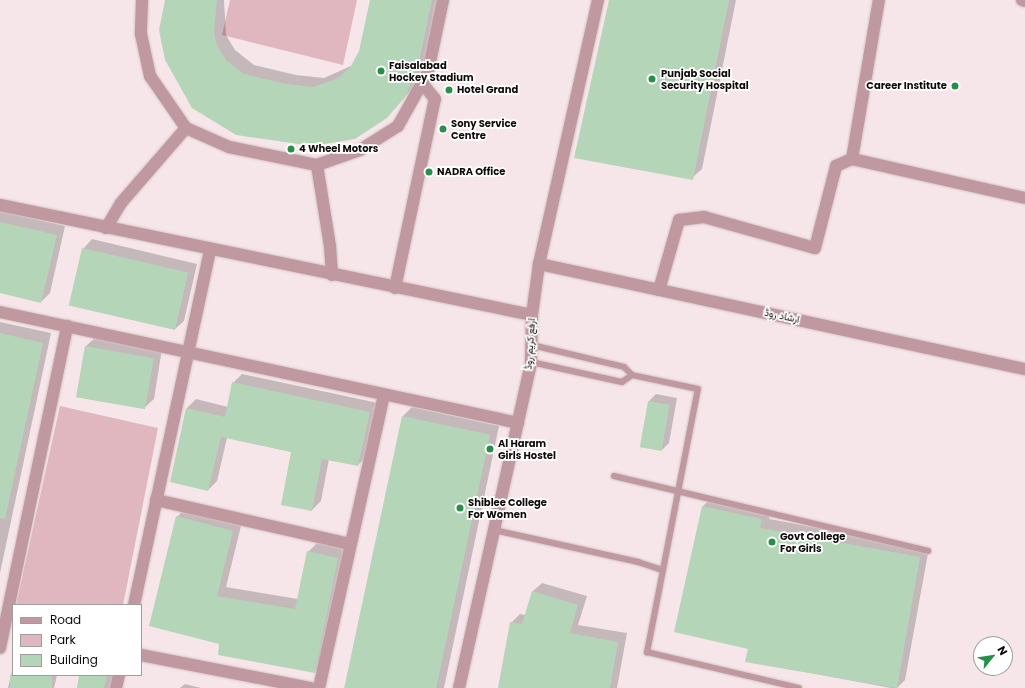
<!DOCTYPE html>
<html>
<head>
<meta charset="utf-8">
<style>
	body { margin:0 }
	#map { position:relative; width:1025px; height:688px; overflow:hidden; background:#f7e6e9; font-family:Poppins,Vazirmatn,sans-serif }
	div>[style] { position:absolute }
	[style*='--x'] { left:calc(var(--x)*1px); top:calc(var(--y)*1px); width:calc(var(--w)*1px); rotate:calc(var(--a)*1deg) }
	.green>* { inset:0; background:#e0b7be }
	.shadow>* { inset:0; background:#0003 }
	.building>* { inset:0; background:#b5d5b9; transform-origin:0 0 }
	.roads { filter:drop-shadow(0 0 1px #d2c3c5) drop-shadow(0 0 1px #d2c3c5) }
	.service>* { height:6px; margin:-3px; padding:0 3px; transform-origin:3px; border-radius:3px; background:#c0989f }
	.minor>* { height:12px; margin:-6px; padding:0 6px; transform-origin:6px; border-radius:6px; background:#c0989f }
	.tertiary>* { height:12px; margin:-6px; padding:0 6px; transform-origin:6px; border-radius:6px; background:#c0989f }
	.dots>* { width:11px; height:11px; translate:-50% -50%; box-sizing:border-box; border:2px solid #fff; border-radius:50% }
	span { translate:-50% -50%; white-space:nowrap; text-align:center; line-height:1.15; -webkit-text-stroke:3.5px #fff; paint-order:stroke }
	.poi-label { font-size:10px; color:#100a0b; font-weight:700 }
	.left { translate:0 -50%; text-align:left }
	.right { translate:-100% -50%; text-align:right }
	.street-label { font-size:10px; color:#100a0b }
	.legend { position:absolute; left:12px; top:604px; width:130px; height:72px; box-sizing:border-box; background:#fff; border:1px solid #9f9d9d; margin:0; padding:5px 7px; list-style:none; font-size:12px; color:#100a0b }
	.legend li { display:flex; align-items:center; gap:8px; height:20px }
	.legend b { width:20px; border:1px solid #9f9d9d }
	.north { position:absolute; left:973px; top:636px; width:40px; height:40px; box-sizing:border-box; background:#fff; border:1px solid #9f9d9d; border-radius:50%; rotate:60deg; font-size:11px; font-weight:700; line-height:16px; text-align:center; color:#100a0b }
	.north::after { content:''; display:block; margin:auto; width:14px; height:18px; background:#279048; clip-path:polygon(50% 0,100% 100%,50% 72%,0 100%) }
</style>
</head>
<body>
<div id="map">
	<div class="green">
		<i style="clip-path:polygon(230px 0,357px 0,343px 65px,222px 35px)"></i>
		<i style="clip-path:polygon(60px 406px,158px 428px,123px 605px,16px 605px)"></i>
	</div>
	<div class="shadow">
		<i style="clip-path:polygon(166px 0,224px 0,226px 35px,235px 50px,254px 65px,296px 75px,324px 78px,353px 65px,360px 51px,371px 0,439px 0,428px 51px,415px 86px,387px 117px,236px 134px)"></i>
		<i style="clip-path:polygon(610px 0,736px 0,702px 169px,692px 178px)"></i>
		<i style="clip-path:polygon(0 211px,65px 226px,50px 293px,41px 302px,0 292px)"></i>
		<i style="clip-path:polygon(92px 239px,197px 264px,184px 321px,174px 330px,83px 249px)"></i>
		<i style="clip-path:polygon(0 322px,51px 333px,0 573px)"></i>
		<i style="clip-path:polygon(96px 337px,162px 349px,154px 399px,144px 408px,78px 396px,86px 346px)"></i>
		<i style="clip-path:polygon(242px 374px,378px 403px,367px 456px,358px 465px,329px 459px,321px 501px,312px 510px,292px 452px,227px 438px,217px 481px,208px 490px,171px 481px,187px 408px,196px 399px,228px 407px,233px 383px)"></i>
		<i style="clip-path:polygon(656px 394px,677px 398px,669px 443px,662px 450px,649px 401px)"></i>
		<i style="clip-path:polygon(412px 407px,499px 426px,444px 688px,346px 688px,403px 416px)"></i>
		<i style="clip-path:polygon(712px 497px,771px 510px,769px 519px,929px 548px,905px 680px,897px 688px,891px 688px,746px 661px,749px 648px,703px 506px)"></i>
		<i style="clip-path:polygon(187px 507px,242px 522px,226px 587px,298px 599px,308px 552px,317px 543px,347px 549px,324px 663px,314px 672px,220px 643px,177px 517px)"></i>
		<i style="clip-path:polygon(542px 583px,587px 596px,578px 625px,627px 633px,617px 688px,499px 688px,511px 623px,520px 614px,526px 615px,533px 591px)"></i>
		<i style="clip-path:polygon(13px 667px,13px 675px,57px 675px,54px 688px,8px 688px)"></i>
		<i style="clip-path:polygon(80px 675px,113px 675px,110px 688px,78px 688px)"></i>
		<i style="clip-path:polygon(185px 684px,201px 688px,180px 688px)"></i>
	</div>
	<div class="building">
		<i style="clip-path:polygon(165px 0,217px 0,214px 32px,217px 45px,226px 60px,244px 74px,286px 84px,314px 87px,336px 79px,350px 68px,359px 51px,370px 0,432px 0,419px 62px,406px 96px,387px 118px,355px 139px,312px 146px,236px 135px,192px 108px,165px 60px,159px 30px)"></i>
		<i style="clip-path:polygon(609px 0,729px 0,693px 180px,574px 158px)"></i>
		<i style="clip-path:polygon(0 222px,57px 235px,41px 303px,0 293px)"></i>
		<i style="left:82px;top:248px;width:109px;height:59px;rotate:13deg"></i>
		<i style="clip-path:polygon(0 333px,43px 343px,5px 519px,0 518px)"></i>
		<i style="left:85px;top:346px;width:70px;height:52px;rotate:10deg"></i>
		<i style="clip-path:polygon(232px 382px,370px 412px,358px 466px,322px 459px,312px 511px,281px 505px,291px 452px,221px 437px,208px 491px,170px 482px,186px 408px,225px 417px)"></i>
		<i style="left:648px;top:401px;width:22px;height:47px;rotate:10deg"></i>
		<i style="left:402px;top:416px;width:90px;height:278px;rotate:12deg"></i>
		<i style="clip-path:polygon(702px 506px,762px 519px,760px 528px,920px 557px,897px 688px,745px 662px,748px 649px,674px 632px)"></i>
		<i style="clip-path:polygon(176px 516px,233px 531px,217px 596px,295px 609px,307px 551px,338px 558px,315px 673px,218px 655px,219px 644px,149px 626px)"></i>
		<i style="clip-path:polygon(532px 591px,578px 605px,570px 633px,618px 642px,610px 688px,498px 688px,510px 622px,522px 624px)"></i>
		<i style="left:10px;top:675px;width:42px;height:13px"></i>
		<i style="clip-path:polygon(79px 675px,107px 675px,104px 688px,77px 688px)"></i>
	</div>
	<div class="roads">
		<div class="service">
			<i style="--x:531;--y:362;--w:93;--a:12.4"></i>
			<i style="--x:622;--y:382;--w:12;--a:-35"></i>
			<i style="--x:614;--y:476;--w:323;--a:13.4"></i>
			<i style="--x:494;--y:530;--w:148;--a:12.5"></i>
			<i style="--x:638;--y:562;--w:26;--a:18"></i>
			<i style="--x:663;--y:570;--w:184;--a:-79.1"></i>
			<i style="--x:698;--y:389;--w:67;--a:-168"></i>
			<i style="--x:632;--y:375;--w:11;--a:-135"></i>
			<i style="--x:624;--y:367;--w:95;--a:-166.6"></i>
			<i style="--x:663;--y:570;--w:84;--a:101"></i>
			<i style="--x:647;--y:652;--w:156;--a:13.3"></i>
		</div>
		<div class="minor">
			<i style="--x:142;--y:0;--w:34;--a:92"></i>
			<i style="--x:141;--y:34;--w:43;--a:77.9"></i>
			<i style="--x:150;--y:76;--w:63;--a:55.3"></i>
			<i style="--x:186;--y:128;--w:47;--a:23.8"></i>
			<i style="--x:229;--y:147;--w:90;--a:11.6"></i>
			<i style="--x:317;--y:165;--w:46;--a:-19.2"></i>
			<i style="--x:360;--y:150;--w:45;--a:-32.3"></i>
			<i style="--x:398;--y:126;--w:62;--a:-60.9"></i>
			<i style="--x:428;--y:72;--w:74;--a:-78.2"></i>
			<i style="--x:1022;--y:0;--w:3;--a:18"></i>
			<i style="--x:852;--y:159;--w:161;--a:-80.4"></i>
			<i style="--x:317;--y:165;--w:82;--a:80.9"></i>
			<i style="--x:330;--y:246;--w:29;--a:86"></i>
			<i style="--x:0;--y:205;--w:543;--a:11.68"></i>
			<i style="--x:106;--y:228;--w:29;--a:-59"></i>
			<i style="--x:121;--y:203;--w:99;--a:-49.1"></i>
			<i style="--x:539;--y:264;--w:497;--a:12.2"></i>
			<i style="--x:395;--y:288;--w:193;--a:-78.1"></i>
			<i style="--x:435;--y:99;--w:19;--a:-129"></i>
			<i style="--x:659;--y:290;--w:73;--a:-74.1"></i>
			<i style="--x:679;--y:220;--w:25;--a:-7"></i>
			<i style="--x:704;--y:217;--w:115;--a:15.6"></i>
			<i style="--x:815;--y:248;--w:85;--a:-75.6"></i>
			<i style="--x:836;--y:166;--w:17;--a:-24"></i>
			<i style="--x:852;--y:159;--w:177;--a:12.7"></i>
			<i style="--x:0;--y:312;--w:530;--a:12.09"></i>
			<i style="--x:156;--y:500;--w:199;--a:12.8"></i>
			<i style="--x:134;--y:605;--w:363;--a:-77.9"></i>
			<i style="--x:0;--y:648;--w:329;--a:-78.2"></i>
			<i style="--x:141;--y:655;--w:172;--a:11"></i>
			<i style="--x:116;--y:688;--w:13;--a:-77"></i>
			<i style="--x:319;--y:688;--w:300;--a:-77.5"></i>
		</div>
		<div class="tertiary">
			<i style="--x:459;--y:688;--w:334;--a:-77.5"></i>
			<i style="--x:531;--y:362;--w:47;--a:-88.8"></i>
			<i style="--x:532;--y:315;--w:51;--a:-82.2"></i>
			<i style="--x:539;--y:264;--w:271;--a:-77.4"></i>
		</div>
	</div>
	<div class="dots">
		<i style="left:381px;top:71px;background:#279048"></i>
		<i style="left:652px;top:79px;background:#279048"></i>
		<i style="left:955px;top:86px;background:#279048"></i>
		<i style="left:449px;top:90px;background:#279048"></i>
		<i style="left:443px;top:129px;background:#279048"></i>
		<i style="left:291px;top:149px;background:#279048"></i>
		<i style="left:429px;top:172px;background:#279048"></i>
		<i style="left:490px;top:449px;background:#279048"></i>
		<i style="left:460px;top:508px;background:#279048"></i>
		<i style="left:772px;top:542px;background:#279048"></i>
	</div>
	<div class="poi-label">
		<span class="left" style="left:389px;top:71px">Faisalabad<br>Hockey Stadium</span>
		<span class="left" style="left:661px;top:79px">Punjab Social<br>Security Hospital</span>
		<span class="right" style="left:947px;top:86px">Career Institute</span>
		<span class="left" style="left:457px;top:90px">Hotel Grand</span>
		<span class="left" style="left:451px;top:129px">Sony Service<br>Centre</span>
		<span class="left" style="left:299px;top:149px">4 Wheel Motors</span>
		<span class="left" style="left:437px;top:172px">NADRA Office</span>
		<span class="left" style="left:498px;top:449px">Al Haram<br>Girls Hostel</span>
		<span class="left" style="left:468px;top:508px">Shiblee College<br>For Women</span>
		<span class="left" style="left:780px;top:542px">Govt College<br>For Girls</span>
	</div>
	<div class="street-label">
		<span style="left:782px;top:316px;rotate:12deg">ارشاد روڈ</span>
		<span style="left:530px;top:344px;rotate:-86deg">ارفع کریم روڈ</span>
	</div>
	<ul class="legend">
	<li><b style="height:5px;background:#c0989f"></b>Road</li>
	<li><b style="height:11px;background:#e0b7be"></b>Park</li>
	<li><b style="height:11px;background:#b5d5b9"></b>Building</li>
	</ul>
	<div class="north">N</div>
</div>
</body>
</html>
